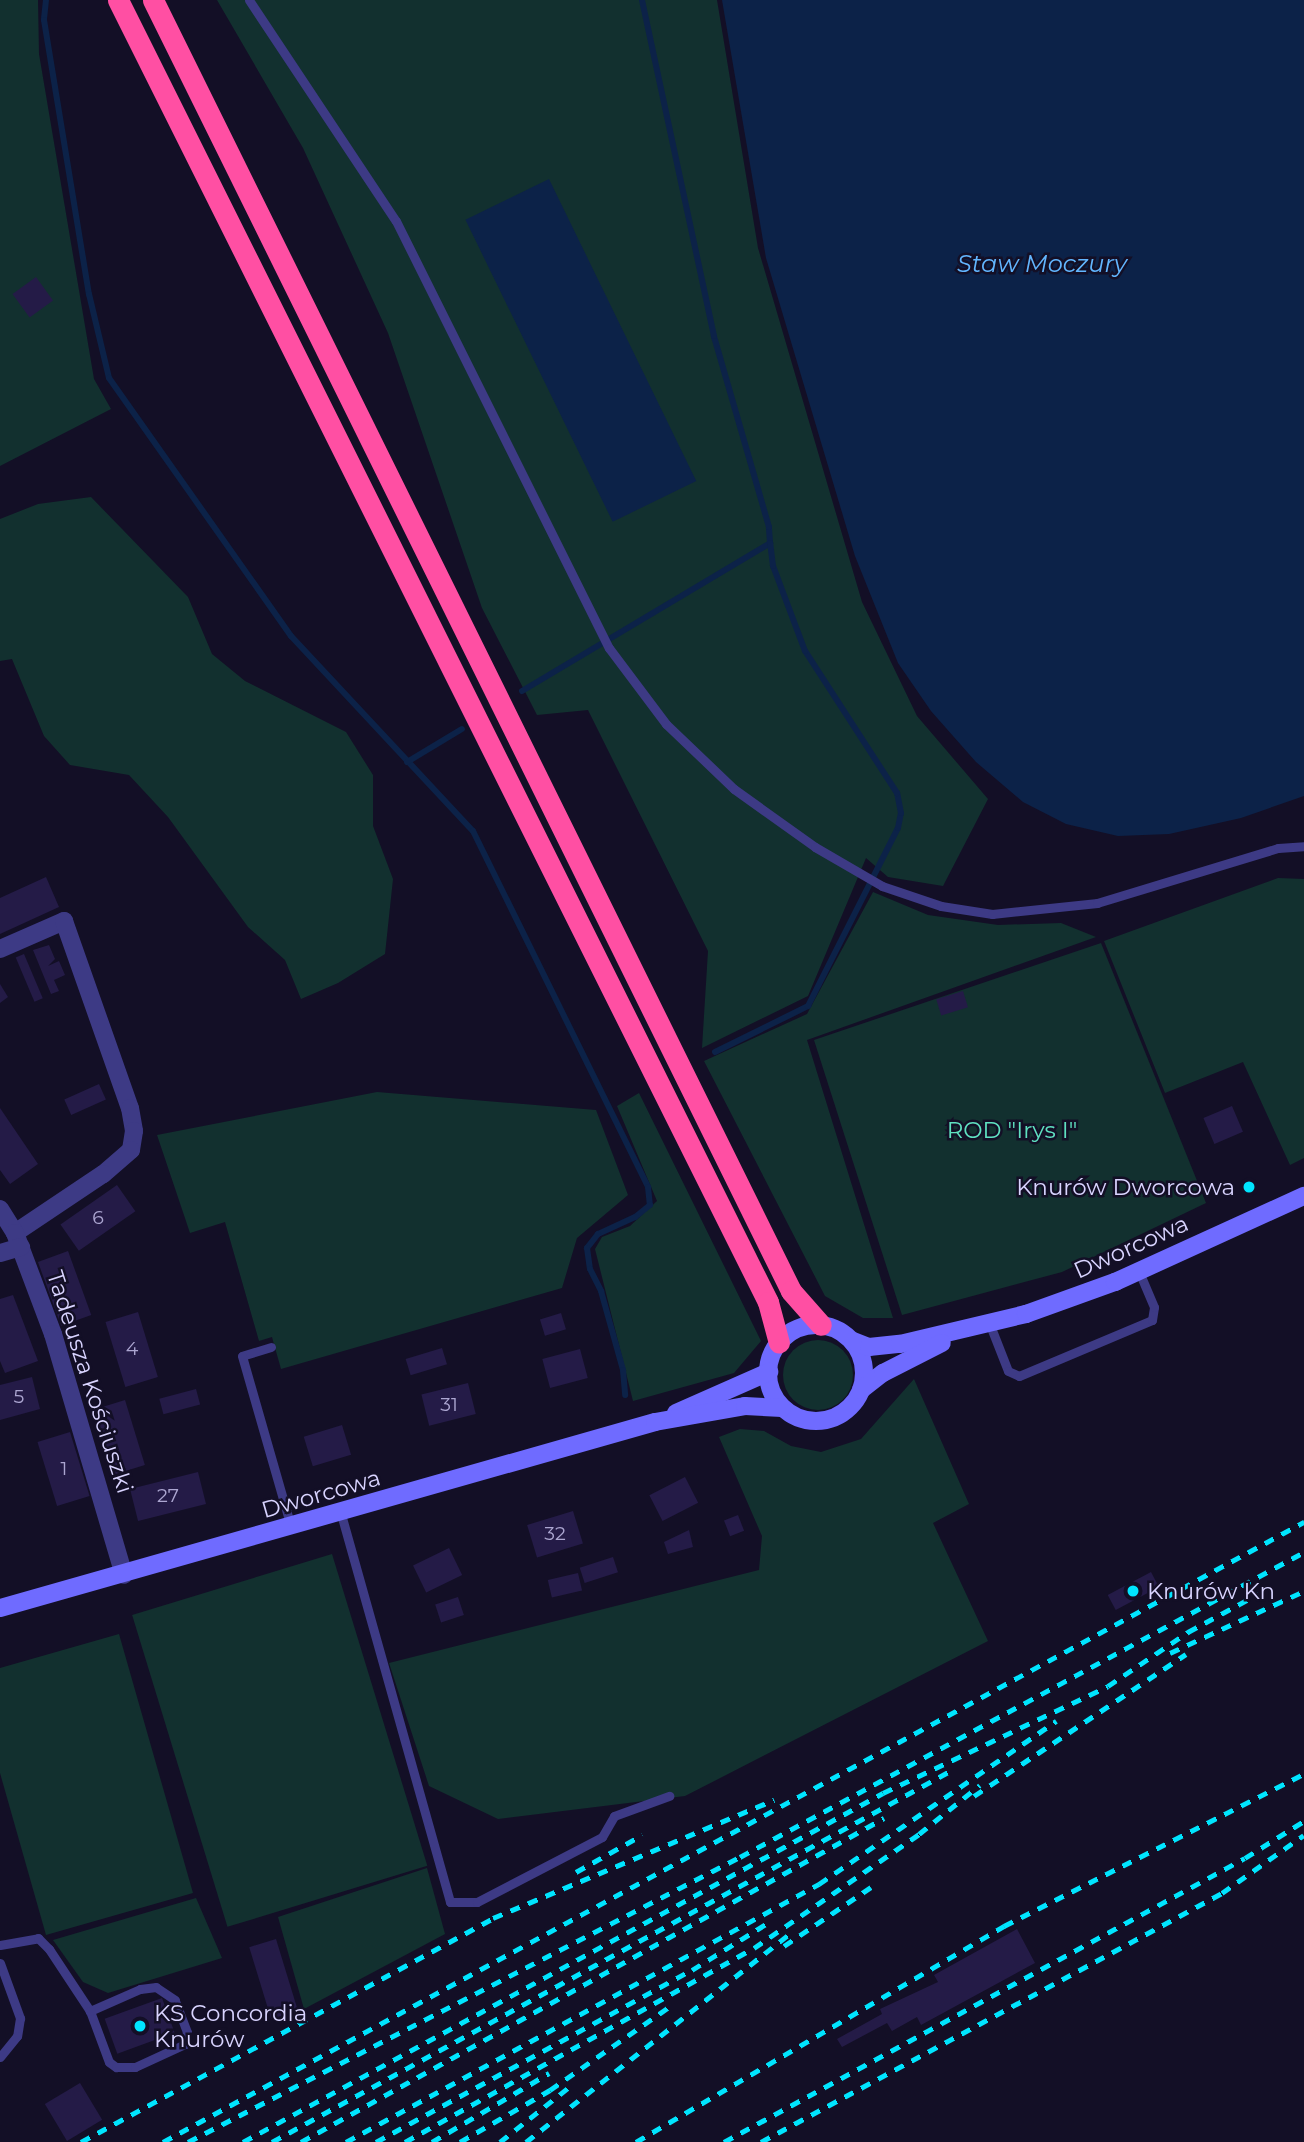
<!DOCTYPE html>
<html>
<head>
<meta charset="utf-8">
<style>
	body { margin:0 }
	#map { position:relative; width:1304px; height:2142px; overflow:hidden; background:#130f26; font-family:Montserrat,sans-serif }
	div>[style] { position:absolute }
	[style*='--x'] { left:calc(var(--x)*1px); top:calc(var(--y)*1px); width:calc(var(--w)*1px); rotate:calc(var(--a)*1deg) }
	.green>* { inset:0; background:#12302f; transform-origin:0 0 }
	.round { border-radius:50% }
	.water>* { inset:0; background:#0c2248; transform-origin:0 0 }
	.stream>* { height:6px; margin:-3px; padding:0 3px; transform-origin:3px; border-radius:3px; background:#0c2248 }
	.building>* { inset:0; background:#241b47; transform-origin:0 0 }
	.service>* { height:9px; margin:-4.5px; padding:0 4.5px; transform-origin:4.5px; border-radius:4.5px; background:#3d3a85 }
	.minor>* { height:18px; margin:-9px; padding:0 9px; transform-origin:9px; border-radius:9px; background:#3d3a85 }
	.secondary>* { height:18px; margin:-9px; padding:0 9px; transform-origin:9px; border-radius:9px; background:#6f6bff }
	.secondary>.ring { margin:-9px; padding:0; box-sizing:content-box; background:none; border:18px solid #6f6bff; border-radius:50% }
	.motorway>* { height:21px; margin:-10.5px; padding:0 10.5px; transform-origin:10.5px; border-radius:10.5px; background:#ff4fa3 }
	.rail>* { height:5px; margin-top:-2.5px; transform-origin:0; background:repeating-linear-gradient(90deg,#00e5ff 0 10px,transparent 0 19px) }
	.dots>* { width:19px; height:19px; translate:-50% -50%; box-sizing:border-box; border:4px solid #130f26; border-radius:50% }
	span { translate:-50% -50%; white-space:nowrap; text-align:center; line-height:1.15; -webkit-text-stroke:5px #130f26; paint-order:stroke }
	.number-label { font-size:19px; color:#aca6d1 }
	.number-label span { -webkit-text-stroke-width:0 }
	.park-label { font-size:23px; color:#5fe0c0 }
	.poi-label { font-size:23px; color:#d9d4ff }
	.right { translate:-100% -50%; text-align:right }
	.left { translate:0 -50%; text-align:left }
	.street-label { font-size:23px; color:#d9d4ff }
	.water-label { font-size:24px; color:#62b6ff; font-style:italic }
</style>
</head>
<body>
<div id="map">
	<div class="green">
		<i style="clip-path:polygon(0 0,38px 0,39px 54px,94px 379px,111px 409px,0 466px)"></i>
		<i style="clip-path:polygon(217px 0,717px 0,758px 248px,862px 602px,917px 716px,988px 799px,943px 886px,888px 877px,866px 858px,808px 996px,702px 1048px,708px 951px,588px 710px,537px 715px,482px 608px,388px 333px,303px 148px)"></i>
		<i style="clip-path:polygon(91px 497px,188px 597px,212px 654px,245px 681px,346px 732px,373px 775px,373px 826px,393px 879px,385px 954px,338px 983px,301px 999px,285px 960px,248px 927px,168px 817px,129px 775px,70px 765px,44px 736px,12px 659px,0 661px,0 519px,38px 504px)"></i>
		<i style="clip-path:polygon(1278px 878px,1304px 879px,1304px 1158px,1290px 1165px,1243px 1062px,1165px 1093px,1104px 941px)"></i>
		<i style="clip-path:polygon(873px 892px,928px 915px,998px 925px,1061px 923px,1096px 937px,807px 1040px,893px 1318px,863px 1318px,825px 1296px,704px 1061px,807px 1014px)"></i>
		<i style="clip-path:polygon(1101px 943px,1206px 1203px,1062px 1272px,902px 1315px,814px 1040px)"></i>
		<i style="clip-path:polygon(377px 1092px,596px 1110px,628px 1195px,577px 1238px,562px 1288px,281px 1369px,272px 1337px,259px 1341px,225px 1222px,190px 1233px,157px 1135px)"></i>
		<i style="clip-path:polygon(639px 1093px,761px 1341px,734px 1373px,633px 1401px,595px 1249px,602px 1237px,630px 1226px,657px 1201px,617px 1106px)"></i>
		<i class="round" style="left:783px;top:1340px;width:70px;height:70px"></i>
		<i style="clip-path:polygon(914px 1379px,969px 1504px,933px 1523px,988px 1641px,685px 1796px,498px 1819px,429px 1786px,389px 1663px,759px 1570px,762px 1536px,719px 1437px,740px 1429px,764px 1431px,791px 1446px,821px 1452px,861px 1439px)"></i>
		<i style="left:332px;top:1554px;width:326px;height:209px;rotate:73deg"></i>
		<i style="clip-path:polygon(119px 1634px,193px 1893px,46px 1935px,0 1773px,0 1668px)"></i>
		<i style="clip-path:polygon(427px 1868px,445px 1934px,304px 2009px,278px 1917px)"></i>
		<i style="clip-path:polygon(196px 1898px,222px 1958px,108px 1993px,83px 1982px,53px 1940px)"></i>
	</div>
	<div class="water">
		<i style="clip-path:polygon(722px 0,1304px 0,1304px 796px,1241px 818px,1169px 834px,1118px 836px,1066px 824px,1023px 802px,976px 762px,931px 711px,898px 663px,855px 556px,766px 258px)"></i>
		<i style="left:549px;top:179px;width:336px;height:93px;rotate:64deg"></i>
	</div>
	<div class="stream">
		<i style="--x:46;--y:0;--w:20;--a:96"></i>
		<i style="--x:44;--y:20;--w:278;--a:80.7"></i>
		<i style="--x:89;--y:294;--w:86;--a:76.6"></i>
		<i style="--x:109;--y:378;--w:316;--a:54.8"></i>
		<i style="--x:291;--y:636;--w:267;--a:47"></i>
		<i style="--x:473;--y:831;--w:397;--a:63.8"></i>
		<i style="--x:648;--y:1187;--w:18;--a:84"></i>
		<i style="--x:650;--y:1205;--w:19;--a:141"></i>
		<i style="--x:635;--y:1217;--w:41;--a:155.3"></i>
		<i style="--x:598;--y:1234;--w:18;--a:128"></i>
		<i style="--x:587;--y:1248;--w:21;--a:82"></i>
		<i style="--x:590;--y:1269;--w:25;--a:63"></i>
		<i style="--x:601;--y:1291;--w:82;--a:74.4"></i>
		<i style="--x:623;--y:1370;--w:25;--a:85"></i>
		<i style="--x:522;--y:691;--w:289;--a:-30.8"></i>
		<i style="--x:770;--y:543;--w:16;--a:-94"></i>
		<i style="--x:769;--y:527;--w:199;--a:-106.1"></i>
		<i style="--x:714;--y:336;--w:344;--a:-102.1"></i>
		<i style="--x:407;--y:762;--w:64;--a:-31"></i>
		<i style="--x:715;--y:1052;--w:104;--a:-26.3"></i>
		<i style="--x:808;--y:1006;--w:199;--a:-63.2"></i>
		<i style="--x:898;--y:828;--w:15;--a:-79"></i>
		<i style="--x:901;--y:813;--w:20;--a:-101"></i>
		<i style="--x:897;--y:793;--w:169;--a:-122.9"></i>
		<i style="--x:805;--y:651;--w:91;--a:-110.6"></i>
		<i style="--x:773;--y:566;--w:23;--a:-97"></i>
	</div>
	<div class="building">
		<i style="left:36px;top:277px;width:29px;height:29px;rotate:54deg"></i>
		<i style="clip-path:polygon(46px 877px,59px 907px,0 934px,0 898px)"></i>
		<i style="clip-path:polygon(49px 945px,55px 959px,48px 966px,59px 961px,65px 975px,54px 980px,59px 991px,51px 994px,33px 950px)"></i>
		<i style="left:24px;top:954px;width:48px;height:9px;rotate:67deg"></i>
		<i style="clip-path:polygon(0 984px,8px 997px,0 1003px)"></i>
		<i style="left:963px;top:991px;width:17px;height:28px;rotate:73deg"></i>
		<i style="left:99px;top:1084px;width:17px;height:38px;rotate:66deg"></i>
		<i style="left:1232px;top:1106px;width:28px;height:31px;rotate:67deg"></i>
		<i style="clip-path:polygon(0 1108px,38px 1164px,10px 1184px,0 1170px)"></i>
		<i style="left:117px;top:1185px;width:32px;height:69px;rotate:55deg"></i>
		<i style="left:68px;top:1251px;width:68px;height:32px;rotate:70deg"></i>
		<i style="clip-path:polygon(13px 1295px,38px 1361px,5px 1373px,0 1361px,0 1299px)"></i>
		<i style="left:138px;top:1312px;width:68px;height:34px;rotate:73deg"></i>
		<i style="left:561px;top:1313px;width:17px;height:22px;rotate:73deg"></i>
		<i style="left:442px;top:1348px;width:17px;height:38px;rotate:73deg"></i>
		<i style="left:580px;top:1349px;width:30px;height:39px;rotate:75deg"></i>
		<i style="clip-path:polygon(32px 1377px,40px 1409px,0 1420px,0 1385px)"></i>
		<i style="left:468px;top:1383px;width:32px;height:48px;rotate:76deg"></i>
		<i style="left:196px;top:1389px;width:16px;height:38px;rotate:75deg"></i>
		<i style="left:125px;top:1400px;width:68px;height:33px;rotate:73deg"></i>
		<i style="left:342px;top:1425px;width:31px;height:40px;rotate:73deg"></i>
		<i style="left:70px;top:1432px;width:67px;height:34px;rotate:73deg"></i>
		<i style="left:198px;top:1472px;width:33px;height:70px;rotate:76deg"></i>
		<i style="left:685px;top:1477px;width:29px;height:40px;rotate:63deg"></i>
		<i style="left:573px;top:1511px;width:34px;height:48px;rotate:73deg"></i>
		<i style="left:738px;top:1515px;width:17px;height:15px;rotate:69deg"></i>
		<i style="clip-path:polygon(689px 1530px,693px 1547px,668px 1554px,664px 1542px)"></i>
		<i style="left:449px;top:1548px;width:30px;height:40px;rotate:64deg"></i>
		<i style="left:613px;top:1557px;width:16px;height:35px;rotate:72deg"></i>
		<i style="left:1151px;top:1572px;width:17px;height:49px;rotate:62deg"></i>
		<i style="left:578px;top:1573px;width:18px;height:31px;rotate:77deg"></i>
		<i style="left:458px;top:1597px;width:19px;height:24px;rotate:72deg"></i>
		<i style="clip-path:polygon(1017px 1929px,1035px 1963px,921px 2025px,917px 2017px,892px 2031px,887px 2023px,842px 2047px,837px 2039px,882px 2014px,880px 2009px,938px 1982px,934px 1975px)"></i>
		<i style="left:276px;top:1939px;width:75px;height:28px;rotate:73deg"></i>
		<i style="left:162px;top:1998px;width:37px;height:61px;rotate:70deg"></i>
		<i style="left:80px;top:2083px;width:43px;height:41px;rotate:59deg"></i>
	</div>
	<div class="service">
		<i style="--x:249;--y:0;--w:265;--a:56.4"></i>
		<i style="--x:396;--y:221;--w:477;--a:63.5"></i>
		<i style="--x:609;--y:648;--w:95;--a:53.1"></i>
		<i style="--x:666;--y:724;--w:94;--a:43.7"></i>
		<i style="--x:734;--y:789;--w:100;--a:35.6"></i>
		<i style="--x:815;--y:847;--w:78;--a:30.2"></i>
		<i style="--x:882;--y:886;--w:62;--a:18.7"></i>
		<i style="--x:941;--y:906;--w:52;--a:8.9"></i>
		<i style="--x:992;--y:914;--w:106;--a:-6"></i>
		<i style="--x:1097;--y:903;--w:189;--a:-16.9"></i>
		<i style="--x:1278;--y:848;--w:26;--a:-4"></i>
		<i style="--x:990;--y:1325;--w:49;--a:68.6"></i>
		<i style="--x:1008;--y:1371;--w:12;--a:24"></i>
		<i style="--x:1019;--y:1376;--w:144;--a:-22.8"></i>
		<i style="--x:1152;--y:1320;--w:13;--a:-81"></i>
		<i style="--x:1154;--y:1307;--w:38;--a:-113"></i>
		<i style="--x:271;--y:1347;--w:30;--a:163"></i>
		<i style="--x:242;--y:1356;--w:178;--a:74"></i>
		<i style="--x:341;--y:1514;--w:403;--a:74.3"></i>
		<i style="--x:450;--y:1902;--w:27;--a:0"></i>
		<i style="--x:477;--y:1902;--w:141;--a:-27.5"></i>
		<i style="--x:602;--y:1837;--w:24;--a:-60"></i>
		<i style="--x:614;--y:1816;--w:59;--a:-20"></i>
		<i style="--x:0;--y:1945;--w:39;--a:-10"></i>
		<i style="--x:38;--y:1938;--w:16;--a:45"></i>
		<i style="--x:49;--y:1949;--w:74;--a:56.5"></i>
		<i style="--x:90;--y:2011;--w:54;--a:69.6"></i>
		<i style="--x:109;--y:2062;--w:9;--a:36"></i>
		<i style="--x:116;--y:2067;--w:19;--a:0"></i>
		<i style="--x:135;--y:2067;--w:55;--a:-24.7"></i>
		<i style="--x:185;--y:2044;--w:12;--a:-81"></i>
		<i style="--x:187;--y:2032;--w:34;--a:-111"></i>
		<i style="--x:175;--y:2000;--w:23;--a:-146"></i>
		<i style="--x:156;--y:1987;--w:16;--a:173"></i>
		<i style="--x:140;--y:1989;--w:55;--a:156.3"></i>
		<i style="--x:0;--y:1963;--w:59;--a:70"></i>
		<i style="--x:20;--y:2018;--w:18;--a:99"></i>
		<i style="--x:17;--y:2036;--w:27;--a:129"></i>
	</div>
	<div class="minor">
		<i style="--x:0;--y:949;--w:70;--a:-23.6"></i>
		<i style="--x:64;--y:921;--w:198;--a:70.6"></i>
		<i style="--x:130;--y:1108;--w:23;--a:80"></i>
		<i style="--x:134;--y:1131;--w:19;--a:99"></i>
		<i style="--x:131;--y:1150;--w:37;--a:139"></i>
		<i style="--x:103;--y:1174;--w:106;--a:146.2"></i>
		<i style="--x:0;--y:1209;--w:28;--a:58"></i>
		<i style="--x:15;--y:1233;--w:108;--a:69.4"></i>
		<i style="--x:53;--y:1334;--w:251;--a:73.6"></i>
		<i style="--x:0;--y:1253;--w:22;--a:-16"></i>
	</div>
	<div class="secondary">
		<i class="ring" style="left:768px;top:1325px;width:78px;height:78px"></i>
		<i style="--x:853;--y:1341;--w:17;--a:21"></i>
		<i style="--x:869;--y:1347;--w:31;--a:-6"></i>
		<i style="--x:900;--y:1344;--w:130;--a:-13.4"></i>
		<i style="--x:1026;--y:1314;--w:95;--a:-19.8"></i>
		<i style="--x:1115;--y:1282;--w:208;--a:-24.5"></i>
		<i style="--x:861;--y:1390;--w:28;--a:-38"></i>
		<i style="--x:883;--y:1373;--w:66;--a:-27"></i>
		<i style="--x:676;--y:1413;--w:102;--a:-23.8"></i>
		<i style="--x:0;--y:1608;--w:681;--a:-15.85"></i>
		<i style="--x:655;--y:1422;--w:91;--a:-10.1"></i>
		<i style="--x:745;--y:1406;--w:37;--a:3"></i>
	</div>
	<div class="motorway">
		<i style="--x:118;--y:0;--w:1455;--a:63.47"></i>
		<i style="--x:768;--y:1302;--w:42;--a:75"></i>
		<i style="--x:153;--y:0;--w:1440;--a:63.7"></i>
		<i style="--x:791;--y:1291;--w:45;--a:48.6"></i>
	</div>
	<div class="rail">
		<i style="--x:1170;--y:1653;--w:148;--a:-24.8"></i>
		<i style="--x:974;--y:1796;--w:255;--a:-33.8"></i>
		<i style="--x:576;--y:1872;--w:76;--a:-29.3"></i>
		<i style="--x:784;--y:1946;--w:105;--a:-34.1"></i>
		<i style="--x:81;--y:2142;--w:469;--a:-28.5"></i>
		<i style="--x:493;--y:1918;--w:305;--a:-22.8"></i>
		<i style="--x:163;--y:2142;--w:1299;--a:-28.52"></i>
		<i style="--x:188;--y:2142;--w:621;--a:-27.31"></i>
		<i style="--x:740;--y:1857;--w:641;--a:-28.4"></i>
		<i style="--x:243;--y:2142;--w:729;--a:-28.6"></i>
		<i style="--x:883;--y:1793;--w:249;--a:-25.4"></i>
		<i style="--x:1108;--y:1686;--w:97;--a:-34"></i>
		<i style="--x:1188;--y:1632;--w:80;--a:-28.5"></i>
		<i style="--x:272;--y:2142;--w:775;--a:-28.68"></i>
		<i style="--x:301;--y:2142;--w:667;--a:-29.06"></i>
		<i style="--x:346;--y:2142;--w:539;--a:-28.61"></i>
		<i style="--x:819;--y:1884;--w:288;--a:-34.5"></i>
		<i style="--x:376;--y:2142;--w:360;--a:-28.6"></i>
		<i style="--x:692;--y:1970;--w:87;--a:-31.9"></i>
		<i style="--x:405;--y:2142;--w:399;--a:-29.1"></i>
		<i style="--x:754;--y:1948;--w:201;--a:-34.6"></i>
		<i style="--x:919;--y:1834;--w:78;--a:-38.8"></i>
		<i style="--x:432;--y:2142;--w:136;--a:-30.5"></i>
		<i style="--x:460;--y:2142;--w:104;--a:-30"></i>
		<i style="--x:550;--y:2090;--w:149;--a:-34.9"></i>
		<i style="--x:500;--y:2142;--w:87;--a:-38.5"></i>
		<i style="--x:526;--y:2142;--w:335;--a:-38.3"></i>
		<i style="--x:636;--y:2142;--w:427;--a:-30.4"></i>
		<i style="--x:1004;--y:1926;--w:336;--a:-26.9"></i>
		<i style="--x:724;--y:2142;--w:593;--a:-28.6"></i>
		<i style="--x:1245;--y:1858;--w:70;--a:-32.1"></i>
		<i style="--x:761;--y:2142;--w:524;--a:-28.37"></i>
		<i style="--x:1222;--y:1893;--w:100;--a:-35.3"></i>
	</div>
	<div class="dots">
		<i style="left:1249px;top:1187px;background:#00e5ff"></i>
		<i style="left:1133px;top:1591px;background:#00e5ff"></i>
		<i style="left:140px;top:2026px;background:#00e5ff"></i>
	</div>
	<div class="number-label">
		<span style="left:98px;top:1218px">6</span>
		<span style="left:132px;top:1349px">4</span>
		<span style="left:19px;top:1397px">5</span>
		<span style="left:449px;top:1405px">31</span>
		<span style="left:64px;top:1469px">1</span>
		<span style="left:168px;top:1496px">27</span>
		<span style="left:555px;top:1534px">32</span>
	</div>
	<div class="park-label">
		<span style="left:1012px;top:1130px">ROD "Irys I"</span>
	</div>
	<div class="poi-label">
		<span class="right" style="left:1235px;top:1187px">Knurów Dworcowa</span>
		<span class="left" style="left:1147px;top:1591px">Knurów Kn</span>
		<span class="left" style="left:154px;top:2026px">KS Concordia<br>Knurów</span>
	</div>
	<div class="street-label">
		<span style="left:1131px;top:1247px;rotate:-24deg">Dworcowa</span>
		<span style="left:90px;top:1382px;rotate:72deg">Tadeusza Kościuszki</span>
		<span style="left:321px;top:1494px;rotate:-16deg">Dworcowa</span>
	</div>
	<div class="water-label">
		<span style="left:1042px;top:264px">Staw Moczury</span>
	</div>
</div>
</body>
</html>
